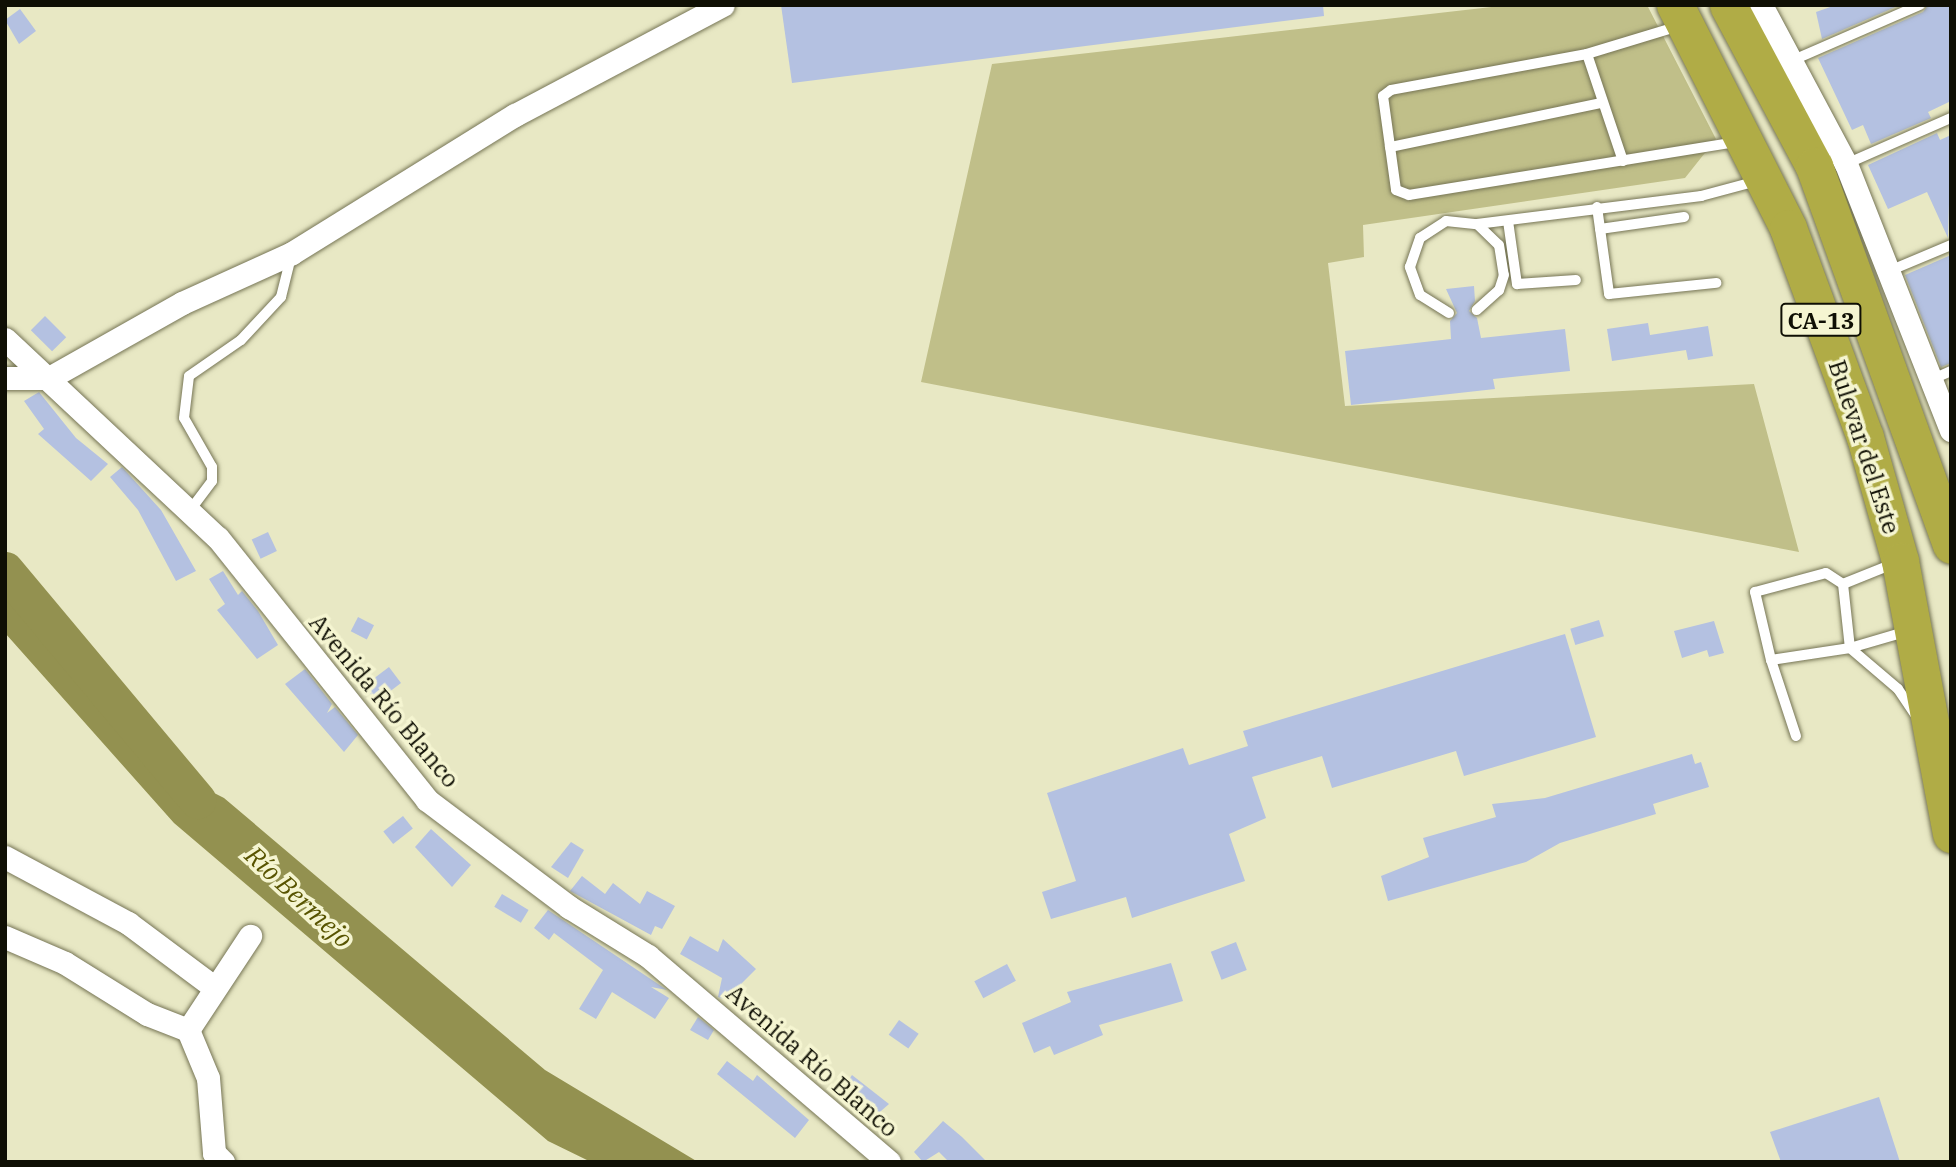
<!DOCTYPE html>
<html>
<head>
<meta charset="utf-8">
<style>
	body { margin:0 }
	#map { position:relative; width:1956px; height:1167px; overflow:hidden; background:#e8e8c4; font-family:"IBM Plex Serif",serif }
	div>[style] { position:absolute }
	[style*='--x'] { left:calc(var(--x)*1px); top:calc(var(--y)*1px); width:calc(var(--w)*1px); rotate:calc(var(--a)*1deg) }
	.green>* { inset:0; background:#c0bf89 }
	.water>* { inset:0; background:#939150 }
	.river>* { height:37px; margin:-18.5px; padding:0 18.5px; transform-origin:18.5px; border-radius:18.5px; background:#939150 }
	.building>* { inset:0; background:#b4c1e1; transform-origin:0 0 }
	.roads { filter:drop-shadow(0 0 2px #767555) drop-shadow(0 0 2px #767555) }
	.service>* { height:10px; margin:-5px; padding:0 5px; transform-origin:5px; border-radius:5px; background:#fff }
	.minor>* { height:23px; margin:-11.5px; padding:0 11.5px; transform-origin:11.5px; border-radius:11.5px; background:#fff }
	.trunk>* { height:37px; margin:-18.5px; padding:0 18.5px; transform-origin:18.5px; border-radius:18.5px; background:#b0ac46 }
	span { translate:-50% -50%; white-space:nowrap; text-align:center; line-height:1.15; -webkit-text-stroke:7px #f5f5d1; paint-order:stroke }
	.shield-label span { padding:2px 5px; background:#f5f5d1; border:2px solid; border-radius:5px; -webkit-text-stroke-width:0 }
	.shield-label { font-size:23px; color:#0f0f04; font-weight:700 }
	.street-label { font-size:24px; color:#0f0f04 }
	.water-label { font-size:26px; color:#585401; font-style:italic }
	.frame { position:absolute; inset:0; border:7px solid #0f0f04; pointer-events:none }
</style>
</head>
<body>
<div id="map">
	<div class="green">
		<i style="clip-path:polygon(1509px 5px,1647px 5px,1716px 139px,1685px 178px,1363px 225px,1364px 257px,1328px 263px,1345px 406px,1754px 384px,1799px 552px,921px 382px,992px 64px)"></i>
	</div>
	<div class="water">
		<i style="clip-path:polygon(5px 571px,165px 768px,224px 798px,545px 1070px,698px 1162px,591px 1162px,548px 1141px,174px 823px,5px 633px)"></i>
	</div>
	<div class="river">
		<i style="--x:5;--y:570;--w:300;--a:50.1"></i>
	</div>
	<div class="building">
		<i style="clip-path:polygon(781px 5px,1323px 5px,1324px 16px,792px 83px)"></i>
		<i style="clip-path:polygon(1836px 5px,1900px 5px,1822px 39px,1816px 12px)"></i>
		<i style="clip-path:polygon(1928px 5px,1951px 5px,1951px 101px,1928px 112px,1931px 118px,1871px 144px,1863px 125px,1852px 130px,1818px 58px,1923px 12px)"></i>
		<i style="clip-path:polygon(20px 9px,36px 31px,19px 44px,5px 20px)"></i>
		<i style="clip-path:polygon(1937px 133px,1940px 140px,1951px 135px,1948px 238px,1927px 192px,1888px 209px,1868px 165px)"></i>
		<i style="clip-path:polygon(1951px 255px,1951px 363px,1941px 367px,1905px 275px)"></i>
		<i style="clip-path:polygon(1474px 286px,1475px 301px,1469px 311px,1477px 318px,1481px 338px,1565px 329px,1570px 371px,1493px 379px,1495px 389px,1351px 405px,1345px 351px,1451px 339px,1450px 321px,1457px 313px,1446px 289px)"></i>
		<i style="left:45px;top:316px;width:30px;height:20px;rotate:45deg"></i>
		<i style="clip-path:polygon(1648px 323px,1650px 335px,1708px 326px,1713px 356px,1688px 360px,1686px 350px,1612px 361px,1607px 329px)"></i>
		<i style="clip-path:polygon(39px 392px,76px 438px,108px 464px,91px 481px,38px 434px,44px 429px,24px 401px)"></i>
		<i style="clip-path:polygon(122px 467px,161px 510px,196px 571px,176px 581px,138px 510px,110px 477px)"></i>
		<i style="left:268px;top:532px;width:21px;height:18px;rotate:65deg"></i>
		<i style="clip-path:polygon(223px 571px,238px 595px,242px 591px,258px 611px,278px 645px,257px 659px,217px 610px,225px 604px,209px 579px)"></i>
		<i style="left:358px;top:617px;width:18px;height:16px;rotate:27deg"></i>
		<i style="left:1599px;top:620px;width:17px;height:30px;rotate:73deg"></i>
		<i style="clip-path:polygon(1714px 621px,1724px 653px,1709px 657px,1707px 650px,1682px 658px,1674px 631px)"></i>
		<i style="clip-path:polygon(1565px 634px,1596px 737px,1464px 776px,1456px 751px,1332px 788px,1322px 756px,1252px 777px,1266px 818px,1229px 834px,1245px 881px,1132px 918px,1126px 897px,1051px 919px,1042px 892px,1076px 881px,1047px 793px,1183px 748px,1189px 765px,1248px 746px,1243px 731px)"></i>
		<i style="left:389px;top:667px;width:20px;height:31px;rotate:53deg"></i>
		<i style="clip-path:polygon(305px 669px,332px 704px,327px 713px,335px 707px,358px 735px,344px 752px,285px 684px)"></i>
		<i style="clip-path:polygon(1692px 754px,1695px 764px,1701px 762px,1709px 787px,1653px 804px,1656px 814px,1560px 843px,1526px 862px,1388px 901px,1381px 876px,1429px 857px,1423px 838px,1496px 817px,1492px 804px,1545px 798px)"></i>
		<i style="left:403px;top:816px;width:16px;height:25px;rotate:52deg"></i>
		<i style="clip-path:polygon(431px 829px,471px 865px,452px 887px,415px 847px)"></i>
		<i style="clip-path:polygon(571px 842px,584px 850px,568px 878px,551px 867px)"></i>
		<i style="clip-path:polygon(582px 876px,605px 894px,613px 883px,640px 904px,647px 891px,675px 906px,662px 929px,655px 926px,651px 935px,570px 891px)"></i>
		<i style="left:502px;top:894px;width:31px;height:15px;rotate:31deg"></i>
		<i style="clip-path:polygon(548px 910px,667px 990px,651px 987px,669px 998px,655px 1019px,612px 992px,596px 1019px,579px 1009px,603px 970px,554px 933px,549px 940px,534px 928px)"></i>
		<i style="clip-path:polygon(690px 936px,718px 952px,723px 939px,756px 969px,742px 983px,738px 1004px,718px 997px,722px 978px,680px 954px)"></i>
		<i style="left:1236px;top:942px;width:30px;height:27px;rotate:69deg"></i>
		<i style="clip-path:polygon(1171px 963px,1183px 1001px,1099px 1025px,1103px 1035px,1054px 1055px,1050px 1046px,1034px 1053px,1022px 1023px,1071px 1002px,1067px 992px)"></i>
		<i style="left:1007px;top:964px;width:19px;height:37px;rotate:62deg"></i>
		<i style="clip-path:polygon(698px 1017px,714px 1030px,708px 1040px,690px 1030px)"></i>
		<i style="left:899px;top:1020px;width:24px;height:18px;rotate:35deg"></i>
		<i style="clip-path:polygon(727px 1061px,753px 1081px,757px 1075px,809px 1120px,795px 1138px,717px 1074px)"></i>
		<i style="clip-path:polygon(852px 1075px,889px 1104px,873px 1118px,838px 1095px)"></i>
		<i style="clip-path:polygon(1879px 1097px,1900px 1162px,1781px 1162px,1770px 1132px)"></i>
		<i style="clip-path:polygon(943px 1121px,962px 1137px,987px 1162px,949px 1162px,939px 1152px,923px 1162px,914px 1152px)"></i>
	</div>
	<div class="roads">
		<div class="service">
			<i style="--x:1679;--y:26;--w:96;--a:163.1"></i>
			<i style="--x:1587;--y:54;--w:199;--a:169.6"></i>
			<i style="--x:1391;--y:90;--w:10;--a:143"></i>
			<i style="--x:1383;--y:96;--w:95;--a:82.1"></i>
			<i style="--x:1396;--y:190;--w:14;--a:21"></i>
			<i style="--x:1409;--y:195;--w:332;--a:-9.2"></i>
			<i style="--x:1587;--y:54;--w:113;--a:71.4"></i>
			<i style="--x:1791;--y:61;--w:141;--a:-23.5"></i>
			<i style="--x:1390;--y:147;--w:216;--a:-11.8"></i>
			<i style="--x:1846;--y:164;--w:115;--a:-23.7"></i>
			<i style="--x:1597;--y:207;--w:88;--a:82.1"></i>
			<i style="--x:1609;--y:294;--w:108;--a:-5.9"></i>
			<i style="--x:1508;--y:221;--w:64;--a:81.9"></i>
			<i style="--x:1517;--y:284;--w:59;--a:-3.9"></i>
			<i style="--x:1477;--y:224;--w:226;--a:-7.1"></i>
			<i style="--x:1701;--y:196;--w:58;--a:-15"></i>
			<i style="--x:1600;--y:229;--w:85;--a:-8.1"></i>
			<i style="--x:1889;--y:271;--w:67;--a:-22.8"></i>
			<i style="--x:1449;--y:313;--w:34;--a:-148"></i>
			<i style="--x:1420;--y:295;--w:30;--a:-110"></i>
			<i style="--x:1410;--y:267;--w:31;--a:-71"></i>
			<i style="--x:1420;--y:238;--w:31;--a:-33"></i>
			<i style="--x:1446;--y:221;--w:31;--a:6"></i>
			<i style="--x:1477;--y:224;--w:30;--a:44"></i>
			<i style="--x:1499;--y:245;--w:30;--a:81"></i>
			<i style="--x:1504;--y:275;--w:16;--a:108"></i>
			<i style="--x:1499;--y:290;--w:30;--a:138"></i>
			<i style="--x:1933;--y:379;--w:20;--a:-24"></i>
			<i style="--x:188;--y:513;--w:40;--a:-53"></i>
			<i style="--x:212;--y:481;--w:14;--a:-90"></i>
			<i style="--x:212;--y:467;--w:56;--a:-119.7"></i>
			<i style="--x:184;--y:418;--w:42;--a:-83.2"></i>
			<i style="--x:189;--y:376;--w:63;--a:-34.7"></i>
			<i style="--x:241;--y:340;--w:59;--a:-47.1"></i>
			<i style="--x:281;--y:297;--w:45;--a:-76"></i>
			<i style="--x:1843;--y:584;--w:64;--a:83.8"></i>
			<i style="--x:1850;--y:648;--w:60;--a:-16.3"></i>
			<i style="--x:1771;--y:660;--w:70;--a:-103.2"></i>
			<i style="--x:1755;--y:592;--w:73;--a:-15"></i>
			<i style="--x:1826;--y:573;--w:20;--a:33"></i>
			<i style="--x:1843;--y:584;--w:56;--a:-22"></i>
			<i style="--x:1796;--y:736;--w:80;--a:-108.2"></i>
			<i style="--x:1771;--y:660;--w:80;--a:-8.6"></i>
			<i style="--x:1850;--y:648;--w:63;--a:40.5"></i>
			<i style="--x:1898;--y:689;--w:30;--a:56"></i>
		</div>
		<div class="minor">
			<i style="--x:1761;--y:5;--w:180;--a:61.9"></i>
			<i style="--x:1846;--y:164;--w:286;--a:68.5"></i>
			<i style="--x:5;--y:339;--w:291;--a:43.1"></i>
			<i style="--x:218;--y:538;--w:335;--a:51.4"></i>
			<i style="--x:427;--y:800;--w:178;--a:37"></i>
			<i style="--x:569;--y:907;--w:93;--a:31.8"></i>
			<i style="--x:648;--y:956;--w:317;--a:40.5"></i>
			<i style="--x:5;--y:378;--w:44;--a:0"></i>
			<i style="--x:49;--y:378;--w:153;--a:-29.4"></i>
			<i style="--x:182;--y:303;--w:121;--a:-24.4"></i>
			<i style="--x:292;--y:253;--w:262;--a:-31.8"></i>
			<i style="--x:515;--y:115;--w:235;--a:-27.9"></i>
			<i style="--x:5;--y:857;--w:140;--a:28.2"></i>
			<i style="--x:128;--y:923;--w:107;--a:36.7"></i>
			<i style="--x:5;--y:937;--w:65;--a:23.4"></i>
			<i style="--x:65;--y:963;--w:97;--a:31.9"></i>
			<i style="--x:147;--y:1014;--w:44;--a:21.3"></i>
			<i style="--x:188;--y:1030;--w:52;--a:67.4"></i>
			<i style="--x:208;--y:1078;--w:75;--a:85.4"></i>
			<i style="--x:214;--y:1153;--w:13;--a:45"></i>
			<i style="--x:188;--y:1030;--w:113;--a:-56.6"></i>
		</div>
		<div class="trunk">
			<i style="--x:1675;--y:5;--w:250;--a:63.1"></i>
			<i style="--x:1788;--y:228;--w:223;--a:69.8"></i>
			<i style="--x:1865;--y:437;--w:129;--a:74.2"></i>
			<i style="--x:1900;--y:561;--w:278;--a:79.4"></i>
			<i style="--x:1728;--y:5;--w:183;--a:61.9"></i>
			<i style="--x:1814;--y:166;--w:403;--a:70.1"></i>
		</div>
	</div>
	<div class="shield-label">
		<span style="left:1821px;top:320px">CA-13</span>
	</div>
	<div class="street-label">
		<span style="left:1864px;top:447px;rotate:72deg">Bulevar del Este</span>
		<span style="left:384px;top:701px;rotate:50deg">Avenida Río Blanco</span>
		<span style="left:812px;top:1061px;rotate:41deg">Avenida Río Blanco</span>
	</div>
	<div class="water-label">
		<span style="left:299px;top:897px;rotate:43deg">Río Bermejo</span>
	</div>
	<div class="frame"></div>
</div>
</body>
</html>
